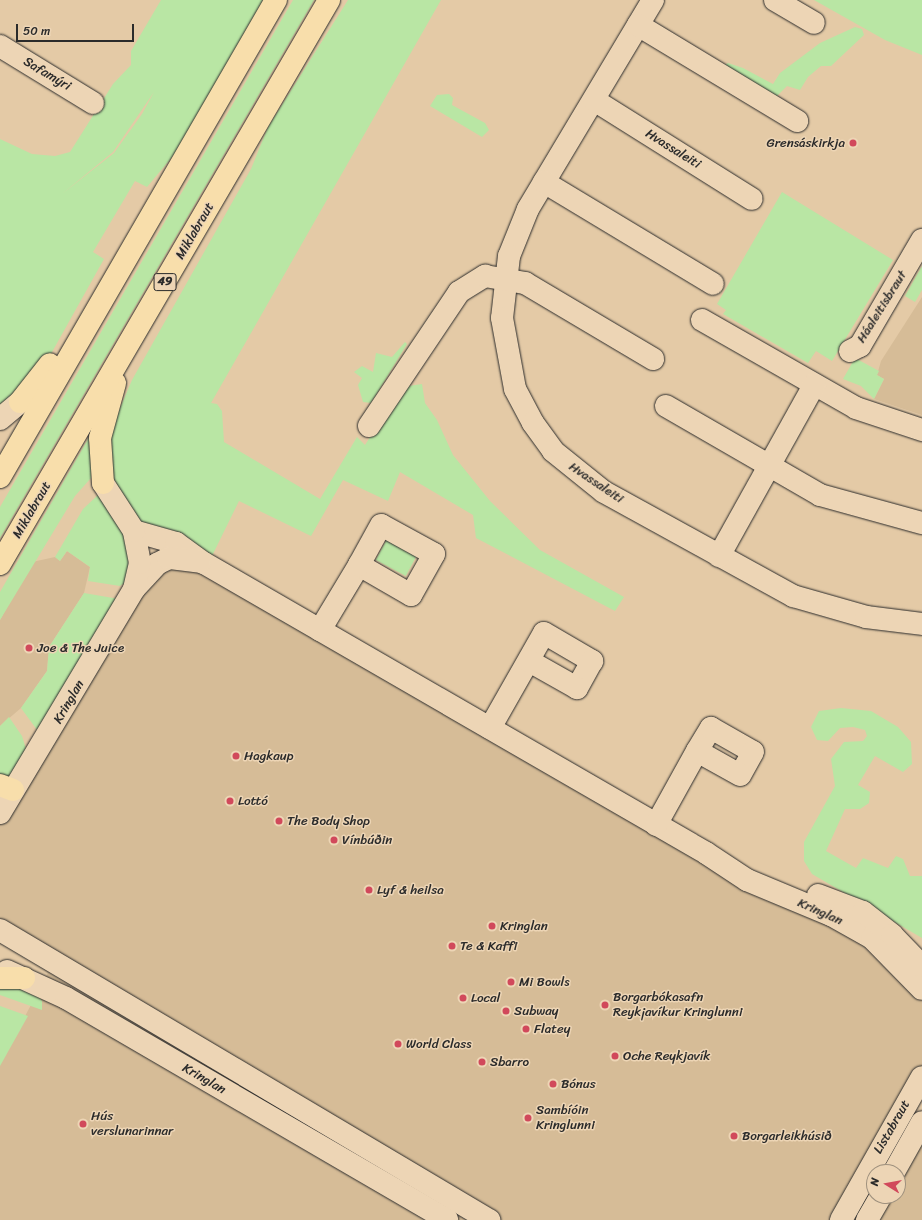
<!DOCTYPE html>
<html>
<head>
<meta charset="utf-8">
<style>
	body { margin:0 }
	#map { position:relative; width:922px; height:1220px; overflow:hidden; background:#e4caa6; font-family:Sriracha,sans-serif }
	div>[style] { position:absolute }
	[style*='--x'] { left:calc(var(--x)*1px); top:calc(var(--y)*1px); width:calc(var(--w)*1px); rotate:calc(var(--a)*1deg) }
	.built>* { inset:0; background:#d6bc97 }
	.green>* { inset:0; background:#b9e6a4; transform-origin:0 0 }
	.roads { filter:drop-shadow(0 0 1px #2b2b2b) drop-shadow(0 0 1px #2b2b2b) }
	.minor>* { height:22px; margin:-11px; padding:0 11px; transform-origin:11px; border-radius:11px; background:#edd5b5 }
	.highway>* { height:22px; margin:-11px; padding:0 11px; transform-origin:11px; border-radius:11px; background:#f8deab }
	.dots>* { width:11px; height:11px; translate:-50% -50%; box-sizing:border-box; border:2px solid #edd5b5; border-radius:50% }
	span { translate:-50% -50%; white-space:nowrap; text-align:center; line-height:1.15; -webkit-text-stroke:3px #edd5b5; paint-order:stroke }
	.shield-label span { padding:1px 3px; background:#edd5b5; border:1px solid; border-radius:3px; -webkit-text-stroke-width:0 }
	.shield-label { font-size:12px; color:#2b2b2b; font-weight:700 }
	.street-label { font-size:13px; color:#2b2b2b }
	.poi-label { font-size:13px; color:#2b2b2b }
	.right { translate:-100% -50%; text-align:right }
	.left { translate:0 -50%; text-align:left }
	.north { position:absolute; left:866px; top:1164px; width:40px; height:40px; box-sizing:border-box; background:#edd5b5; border:1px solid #9f917e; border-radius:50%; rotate:281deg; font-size:11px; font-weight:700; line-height:16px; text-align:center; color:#2b2b2b }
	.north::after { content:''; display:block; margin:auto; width:14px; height:18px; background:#d1495b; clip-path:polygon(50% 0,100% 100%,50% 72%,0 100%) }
	.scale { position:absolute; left:16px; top:24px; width:118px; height:18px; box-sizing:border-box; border:2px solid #2b2b2b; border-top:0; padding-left:5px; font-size:12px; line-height:14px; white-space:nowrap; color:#2b2b2b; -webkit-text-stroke:3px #edd5b5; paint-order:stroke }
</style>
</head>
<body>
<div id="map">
	<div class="built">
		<i style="clip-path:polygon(922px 297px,922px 415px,874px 399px,884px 379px,877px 375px,881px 361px)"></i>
		<i style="clip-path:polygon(67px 551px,90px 567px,84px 593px,49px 647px,47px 671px,21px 708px,0 726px,0 620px,32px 562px,55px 557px,60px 561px)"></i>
		<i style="clip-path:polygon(168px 553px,922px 976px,922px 1093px,849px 1220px,0 1220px,0 1063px,48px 973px,0 934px,0 817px)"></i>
		<i style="clip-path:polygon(922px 1112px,922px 1220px,859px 1220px,874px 1196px,898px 1196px,898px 1172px)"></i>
	</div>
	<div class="green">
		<i style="clip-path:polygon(evenodd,161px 0,263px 0,178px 150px,147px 187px,135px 181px,93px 252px,104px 259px,47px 361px,0 411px,0 139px,32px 154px,55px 156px,70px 152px,113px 84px,131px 65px,131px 51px,161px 0,154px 92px,142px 114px,114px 153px,62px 194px,113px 152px,154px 92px)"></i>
		<i style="clip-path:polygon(293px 0,314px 0,0 538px,0 507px)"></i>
		<i style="clip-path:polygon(348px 0,441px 0,211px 403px,217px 404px,222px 411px,224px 442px,320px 499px,357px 437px,365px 445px,402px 387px,422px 384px,425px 403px,437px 420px,453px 455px,490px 501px,540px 550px,624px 597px,615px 611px,476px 538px,473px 515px,400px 472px,388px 501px,343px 480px,311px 536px,239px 501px,211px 558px,145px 527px,132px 517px,110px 479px,108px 436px,132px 380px,251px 169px,268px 127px)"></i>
		<i style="clip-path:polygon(814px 0,922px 0,922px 55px,885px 40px)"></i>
		<i style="clip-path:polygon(855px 27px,862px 29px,864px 35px,831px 66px,821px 66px,808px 77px,800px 90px,787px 86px,777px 96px,765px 96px,723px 66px,728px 63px,743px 68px,773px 84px,780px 73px,820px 43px)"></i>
		<i style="clip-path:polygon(449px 94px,453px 98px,452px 105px,485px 123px,489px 130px,482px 137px,430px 106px,437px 95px)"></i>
		<i style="clip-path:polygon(782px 192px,893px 260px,832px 361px,816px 351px,808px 363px,723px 314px,726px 310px,717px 304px)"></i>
		<i style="clip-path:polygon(922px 266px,922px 290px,915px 302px,905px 296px)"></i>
		<i style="clip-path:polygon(405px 342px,407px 344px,371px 403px,363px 402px,358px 385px,362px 378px,354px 372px,362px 366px,373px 372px,376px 353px,392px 357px)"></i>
		<i style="clip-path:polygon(855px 358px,879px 371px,877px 375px,884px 379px,874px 399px,861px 386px,843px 379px)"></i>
		<i style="clip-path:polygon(95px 427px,91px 478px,75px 496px,0 620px,0 592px)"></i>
		<i style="clip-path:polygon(98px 495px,131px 543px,130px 579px,120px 586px,88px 581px,90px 567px,67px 551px,60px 561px,55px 557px,83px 509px)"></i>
		<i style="left:388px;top:537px;width:34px;height:26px;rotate:28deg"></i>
		<i style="clip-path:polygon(84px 593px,119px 599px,40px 734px,21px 708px,47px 671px,49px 647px)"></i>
		<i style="clip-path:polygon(841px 708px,871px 711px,898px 727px,911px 742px,912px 764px,903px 772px,875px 756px,858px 785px,870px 792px,869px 803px,860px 809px,845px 809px,826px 851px,856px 868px,863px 858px,888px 868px,896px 856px,903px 859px,910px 876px,922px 876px,922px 938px,812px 874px,804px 861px,804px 842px,835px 786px,831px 759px,844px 742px,863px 741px,867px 736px,865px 730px,853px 727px,840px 728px,828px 741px,817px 740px,811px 727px,819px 711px)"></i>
		<i style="clip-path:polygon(9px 717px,22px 736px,26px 749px,9px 780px,0 778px,0 726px)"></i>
		<i style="clip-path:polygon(0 986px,34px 990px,42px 1001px,42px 1010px,0 995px)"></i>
		<i style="clip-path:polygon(0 1006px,28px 1016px,0 1066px)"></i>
	</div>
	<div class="roads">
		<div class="minor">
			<i style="--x:653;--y:0;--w:244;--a:120.9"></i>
			<i style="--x:528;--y:209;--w:51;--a:112"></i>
			<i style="--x:509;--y:256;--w:62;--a:96.4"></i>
			<i style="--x:502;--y:318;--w:72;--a:79.6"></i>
			<i style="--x:515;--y:389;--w:38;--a:62"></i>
			<i style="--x:533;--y:423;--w:34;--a:54"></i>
			<i style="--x:553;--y:451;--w:65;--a:38.8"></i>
			<i style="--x:604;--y:492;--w:216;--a:28.8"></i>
			<i style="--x:793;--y:596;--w:76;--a:16"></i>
			<i style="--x:866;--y:617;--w:56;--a:7.1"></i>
			<i style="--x:775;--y:0;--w:45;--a:30.5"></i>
			<i style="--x:638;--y:25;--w:186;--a:31.1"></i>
			<i style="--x:0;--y:46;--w:109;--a:31.5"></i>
			<i style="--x:594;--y:100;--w:186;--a:32.1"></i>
			<i style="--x:544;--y:182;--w:197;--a:31.1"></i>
			<i style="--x:702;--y:320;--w:177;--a:29.7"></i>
			<i style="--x:856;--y:408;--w:70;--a:18.4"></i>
			<i style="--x:850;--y:351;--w:11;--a:-27"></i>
			<i style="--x:860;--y:346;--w:123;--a:-59.7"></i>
			<i style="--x:666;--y:406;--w:178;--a:30"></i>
			<i style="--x:820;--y:495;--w:106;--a:15.4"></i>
			<i style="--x:0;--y:419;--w:26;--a:-40"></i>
			<i style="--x:369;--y:426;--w:161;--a:-56.1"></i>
			<i style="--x:459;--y:292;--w:31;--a:-32"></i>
			<i style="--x:485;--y:276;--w:41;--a:9.9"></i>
			<i style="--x:525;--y:283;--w:149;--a:30.7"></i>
			<i style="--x:134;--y:531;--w:44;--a:15.9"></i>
			<i style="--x:176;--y:543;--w:34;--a:36"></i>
			<i style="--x:204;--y:563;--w:580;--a:30.01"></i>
			<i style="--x:706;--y:853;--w:49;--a:33.4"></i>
			<i style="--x:747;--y:880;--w:91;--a:22.6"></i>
			<i style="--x:831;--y:915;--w:47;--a:29.3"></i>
			<i style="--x:872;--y:938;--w:71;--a:45.6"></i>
			<i style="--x:719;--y:556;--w:196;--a:-60.9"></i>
			<i style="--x:135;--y:588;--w:33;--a:-47"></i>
			<i style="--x:157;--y:564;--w:13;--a:-27"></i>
			<i style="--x:169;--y:558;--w:31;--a:7"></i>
			<i style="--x:320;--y:630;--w:76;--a:-59"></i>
			<i style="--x:359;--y:565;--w:60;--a:30"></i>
			<i style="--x:411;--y:595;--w:47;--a:-60.7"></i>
			<i style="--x:434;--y:554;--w:60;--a:-151.3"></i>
			<i style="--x:381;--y:525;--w:46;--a:118.8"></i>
			<i style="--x:490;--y:728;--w:109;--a:-60.4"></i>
			<i style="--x:544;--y:633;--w:56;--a:30.3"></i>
			<i style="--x:592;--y:661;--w:31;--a:119"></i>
			<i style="--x:577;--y:688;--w:55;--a:-150.6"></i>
			<i style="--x:0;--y:813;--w:261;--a:-59.1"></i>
			<i style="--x:134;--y:589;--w:27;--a:-77"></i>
			<i style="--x:140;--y:563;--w:33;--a:-101"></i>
			<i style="--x:134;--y:531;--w:57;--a:-122.9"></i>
			<i style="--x:656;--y:825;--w:85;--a:-61"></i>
			<i style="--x:697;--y:751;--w:27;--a:-59"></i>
			<i style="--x:711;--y:728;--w:48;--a:29.7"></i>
			<i style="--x:753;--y:752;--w:26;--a:119"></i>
			<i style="--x:740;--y:775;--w:49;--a:-150.8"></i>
			<i style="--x:818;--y:895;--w:48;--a:20.7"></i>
			<i style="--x:863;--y:912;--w:37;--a:38"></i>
			<i style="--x:892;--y:935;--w:43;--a:45.9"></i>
			<i style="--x:0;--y:930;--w:569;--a:30.67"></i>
			<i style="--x:7;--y:971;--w:65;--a:24.6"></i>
			<i style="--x:66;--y:998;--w:441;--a:30.2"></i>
			<i style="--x:894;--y:1172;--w:57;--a:-60.8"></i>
			<i style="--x:841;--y:1220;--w:164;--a:-60.5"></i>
			<i style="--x:867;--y:1220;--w:28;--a:-60"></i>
		</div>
		<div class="highway">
			<i style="--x:20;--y:402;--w:48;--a:-51.7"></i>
			<i style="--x:0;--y:477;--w:551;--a:-59.95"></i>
			<i style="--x:103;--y:483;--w:45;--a:-93.8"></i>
			<i style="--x:100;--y:438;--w:57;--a:-74.7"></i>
			<i style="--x:0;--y:564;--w:653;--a:-59.74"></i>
			<i style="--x:0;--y:785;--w:14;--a:21"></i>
			<i style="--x:0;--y:978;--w:24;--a:0"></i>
		</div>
	</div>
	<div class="dots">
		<i style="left:853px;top:143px;background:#d1495b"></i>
		<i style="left:29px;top:648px;background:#d1495b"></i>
		<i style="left:236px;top:756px;background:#d1495b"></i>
		<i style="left:230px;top:801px;background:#d1495b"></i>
		<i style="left:279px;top:821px;background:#d1495b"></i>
		<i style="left:334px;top:840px;background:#d1495b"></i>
		<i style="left:369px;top:890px;background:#d1495b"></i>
		<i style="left:492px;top:926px;background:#d1495b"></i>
		<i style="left:452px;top:946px;background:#d1495b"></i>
		<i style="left:511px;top:982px;background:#d1495b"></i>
		<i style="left:463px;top:998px;background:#d1495b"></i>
		<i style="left:605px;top:1005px;background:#d1495b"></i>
		<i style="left:506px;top:1011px;background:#d1495b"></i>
		<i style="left:526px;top:1029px;background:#d1495b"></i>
		<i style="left:398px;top:1044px;background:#d1495b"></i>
		<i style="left:615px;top:1056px;background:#d1495b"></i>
		<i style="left:482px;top:1062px;background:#d1495b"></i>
		<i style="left:553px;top:1084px;background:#d1495b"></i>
		<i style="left:528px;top:1118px;background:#d1495b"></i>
		<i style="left:83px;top:1124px;background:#d1495b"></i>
		<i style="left:734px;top:1136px;background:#d1495b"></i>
	</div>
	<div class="shield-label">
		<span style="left:165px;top:282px">49</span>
	</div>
	<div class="street-label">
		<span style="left:47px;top:74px;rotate:31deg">Safamýri</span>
		<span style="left:673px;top:149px;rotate:32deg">Hvassaleiti</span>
		<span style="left:195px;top:231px;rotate:-60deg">Miklabraut</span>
		<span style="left:882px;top:307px;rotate:-58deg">Háaleitisbraut</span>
		<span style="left:596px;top:483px;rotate:34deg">Hvassaleiti</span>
		<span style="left:32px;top:510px;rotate:-60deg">Miklabraut</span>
		<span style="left:69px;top:702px;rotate:-60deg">Kringlan</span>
		<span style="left:820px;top:912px;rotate:24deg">Kringlan</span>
		<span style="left:204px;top:1079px;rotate:30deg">Kringlan</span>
		<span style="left:892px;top:1127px;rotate:-60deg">Listabraut</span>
	</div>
	<div class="poi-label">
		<span class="right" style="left:845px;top:143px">Grensáskirkja</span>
		<span class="left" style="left:37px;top:648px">Joe &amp; The Juice</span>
		<span class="left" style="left:244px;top:756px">Hagkaup</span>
		<span class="left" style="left:238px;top:801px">Lottó</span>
		<span class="left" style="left:287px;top:821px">The Body Shop</span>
		<span class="left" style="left:342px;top:840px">Vínbúðin</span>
		<span class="left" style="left:377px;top:890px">Lyf &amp; heilsa</span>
		<span class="left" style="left:500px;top:926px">Kringlan</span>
		<span class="left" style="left:460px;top:946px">Te &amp; Kaffi</span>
		<span class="left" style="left:519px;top:982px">Mi Bowls</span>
		<span class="left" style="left:471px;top:998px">Local</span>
		<span class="left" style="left:613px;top:1005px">Borgarbókasafn<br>Reykjavíkur Kringlunni</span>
		<span class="left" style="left:514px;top:1011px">Subway</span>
		<span class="left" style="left:534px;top:1029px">Flatey</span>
		<span class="left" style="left:406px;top:1044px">World Class</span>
		<span class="left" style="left:623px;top:1056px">Oche Reykjavík</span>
		<span class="left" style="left:490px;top:1062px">Sbarro</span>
		<span class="left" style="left:561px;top:1084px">Bónus</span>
		<span class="left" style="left:536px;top:1118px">Sambíóin<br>Kringlunni</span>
		<span class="left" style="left:91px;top:1124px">Hús<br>verslunarinnar</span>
		<span class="left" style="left:742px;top:1136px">Borgarleikhúsið</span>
	</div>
	<div class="north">N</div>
	<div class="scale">50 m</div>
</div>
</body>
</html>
